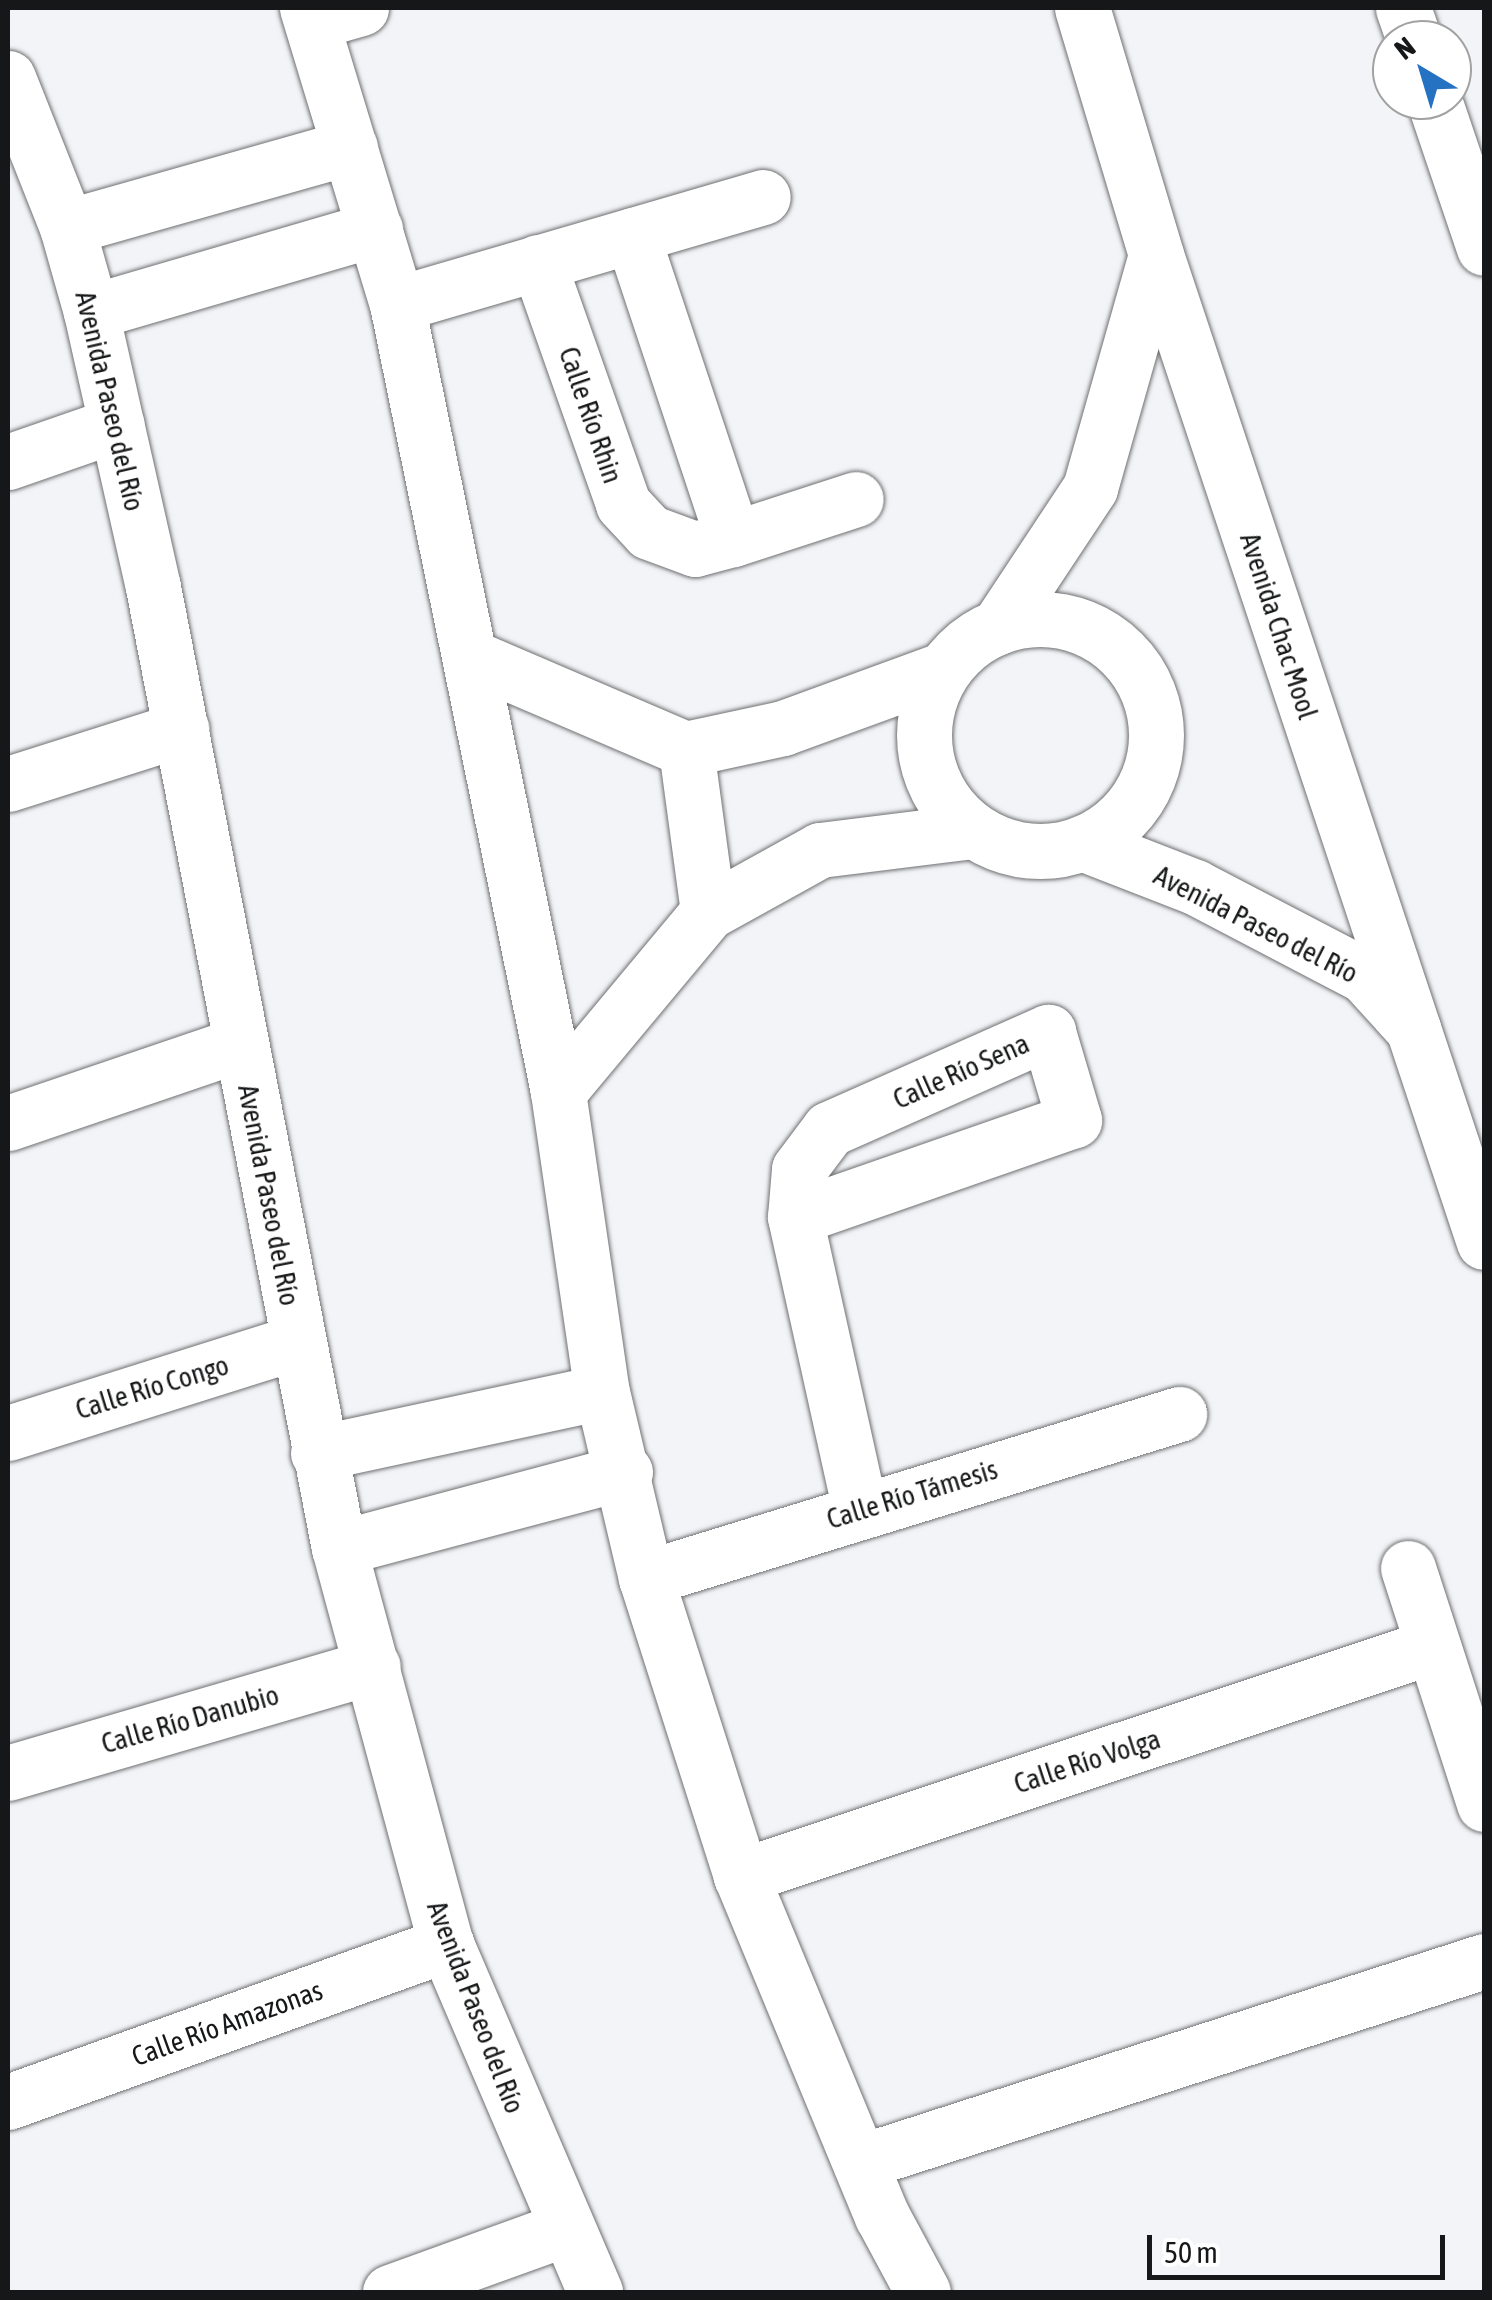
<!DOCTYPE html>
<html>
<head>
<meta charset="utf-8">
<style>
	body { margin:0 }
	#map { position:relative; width:1492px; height:2300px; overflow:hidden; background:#f3f4f7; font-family:"Asap Condensed",sans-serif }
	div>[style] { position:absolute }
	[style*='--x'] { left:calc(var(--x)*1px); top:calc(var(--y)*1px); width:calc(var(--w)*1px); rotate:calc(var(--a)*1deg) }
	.roads { filter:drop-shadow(0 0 2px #6f7072) drop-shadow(0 0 2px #6f7072) }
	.minor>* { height:55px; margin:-27.5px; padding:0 27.5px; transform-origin:27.5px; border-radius:27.5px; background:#fff }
	.minor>.ring { margin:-27.5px; padding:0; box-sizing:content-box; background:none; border:55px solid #fff; border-radius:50% }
	.major>* { height:55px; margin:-27.5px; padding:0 27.5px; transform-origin:27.5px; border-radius:27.5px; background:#fff }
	span { translate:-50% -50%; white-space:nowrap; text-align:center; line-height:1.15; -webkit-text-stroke:9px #fff; paint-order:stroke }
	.street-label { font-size:28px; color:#161718 }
	.frame { position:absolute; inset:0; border:10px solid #161718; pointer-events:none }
	.north { position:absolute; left:1372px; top:20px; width:100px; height:100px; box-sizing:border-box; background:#fff; border:2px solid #a2a2a3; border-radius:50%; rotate:322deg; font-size:28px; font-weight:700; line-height:40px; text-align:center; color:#161718 }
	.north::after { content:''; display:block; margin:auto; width:35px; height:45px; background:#2672c2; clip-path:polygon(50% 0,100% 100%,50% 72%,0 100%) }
	.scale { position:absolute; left:1147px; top:2235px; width:298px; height:45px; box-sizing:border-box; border:5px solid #161718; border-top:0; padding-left:12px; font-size:30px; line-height:35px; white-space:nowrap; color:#161718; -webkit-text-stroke:8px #fff; paint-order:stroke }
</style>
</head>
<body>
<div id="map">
	<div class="roads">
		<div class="minor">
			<i style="--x:307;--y:8;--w:309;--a:73.1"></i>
			<i style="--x:397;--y:304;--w:804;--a:78.45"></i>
			<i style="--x:558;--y:1092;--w:303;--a:81.7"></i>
			<i style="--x:602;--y:1392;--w:191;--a:76.7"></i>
			<i style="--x:646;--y:1578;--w:313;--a:72.3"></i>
			<i style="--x:741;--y:1876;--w:368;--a:67.5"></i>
			<i style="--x:882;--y:2216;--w:86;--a:61.7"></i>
			<i style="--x:312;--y:22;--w:51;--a:-15.9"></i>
			<i style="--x:8;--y:78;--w:160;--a:68.4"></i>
			<i style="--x:67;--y:227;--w:88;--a:74.2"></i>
			<i style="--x:91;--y:312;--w:282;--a:77.3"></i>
			<i style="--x:153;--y:587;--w:979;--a:79.05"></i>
			<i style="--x:339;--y:1548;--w:410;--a:74.9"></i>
			<i style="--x:446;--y:1944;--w:379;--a:66.8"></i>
			<i style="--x:67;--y:227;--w:294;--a:-15.8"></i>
			<i style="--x:538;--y:262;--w:256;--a:70.6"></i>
			<i style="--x:623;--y:504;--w:38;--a:47"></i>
			<i style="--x:649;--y:532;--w:49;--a:20.3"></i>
			<i style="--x:695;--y:549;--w:39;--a:-15"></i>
			<i style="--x:733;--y:539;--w:320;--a:-108.4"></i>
			<i style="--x:397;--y:304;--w:381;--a:-16.3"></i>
			<i style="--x:91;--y:312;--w:296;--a:-16.3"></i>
			<i style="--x:8;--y:462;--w:115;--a:-19.2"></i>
			<i style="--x:733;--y:539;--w:129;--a:-18"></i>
			<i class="ring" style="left:924px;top:619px;width:177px;height:177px"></i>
			<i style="--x:998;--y:627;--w:167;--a:-56.5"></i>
			<i style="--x:1090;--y:488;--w:242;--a:-74.2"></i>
			<i style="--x:471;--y:657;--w:234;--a:23.2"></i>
			<i style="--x:686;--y:749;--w:99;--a:-12.2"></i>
			<i style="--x:783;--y:728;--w:171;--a:-20.1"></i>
			<i style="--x:686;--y:749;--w:164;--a:82.3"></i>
			<i style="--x:8;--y:784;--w:182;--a:-17.6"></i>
			<i style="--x:1082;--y:843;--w:121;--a:21.3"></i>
			<i style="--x:1195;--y:887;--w:192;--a:27.6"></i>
			<i style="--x:1365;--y:976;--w:72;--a:47.8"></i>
			<i style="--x:1048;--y:1032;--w:92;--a:73.5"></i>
			<i style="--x:1074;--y:1120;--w:295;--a:160.8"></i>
			<i style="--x:795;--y:1217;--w:48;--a:-85.2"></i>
			<i style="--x:799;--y:1169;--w:50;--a:-53.1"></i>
			<i style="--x:829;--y:1129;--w:240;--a:-23.9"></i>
			<i style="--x:558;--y:1092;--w:234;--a:-50.2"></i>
			<i style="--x:708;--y:912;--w:128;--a:-29"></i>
			<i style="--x:820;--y:850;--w:154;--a:-7.1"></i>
			<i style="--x:8;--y:1123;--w:245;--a:-18.8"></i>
			<i style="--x:795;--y:1217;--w:300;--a:77.5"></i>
			<i style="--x:8;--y:1433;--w:303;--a:-17.5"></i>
			<i style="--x:318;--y:1453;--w:290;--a:-12.1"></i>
			<i style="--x:339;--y:1548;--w:296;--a:-14.9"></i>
			<i style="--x:1408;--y:1568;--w:248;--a:72.1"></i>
			<i style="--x:646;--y:1578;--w:558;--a:-17.1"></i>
			<i style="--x:8;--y:1773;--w:380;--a:-16.3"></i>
			<i style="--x:741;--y:1876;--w:729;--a:-18.39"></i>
			<i style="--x:8;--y:2102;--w:466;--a:-19.8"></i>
			<i style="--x:860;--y:2162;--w:656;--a:-17.85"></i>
			<i style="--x:390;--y:2292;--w:185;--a:-19.9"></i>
		</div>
		<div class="major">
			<i style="--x:1082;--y:8;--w:258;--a:73.3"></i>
			<i style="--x:1156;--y:255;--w:1040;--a:71.62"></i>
			<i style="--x:1403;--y:8;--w:34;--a:71"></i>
			<i style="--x:1434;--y:100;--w:156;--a:71.3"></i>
		</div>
	</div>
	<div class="street-label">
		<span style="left:110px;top:401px;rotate:77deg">Avenida Paseo del Río</span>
		<span style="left:591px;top:415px;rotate:71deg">Calle Río Rhin</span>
		<span style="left:1279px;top:626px;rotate:72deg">Avenida Chac Mool</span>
		<span style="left:1256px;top:924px;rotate:27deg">Avenida Paseo del Río</span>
		<span style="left:961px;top:1071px;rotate:-24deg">Calle Río Sena</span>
		<span style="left:269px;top:1195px;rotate:79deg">Avenida Paseo del Río</span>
		<span style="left:152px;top:1387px;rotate:-17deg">Calle Río Congo</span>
		<span style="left:912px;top:1494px;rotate:-17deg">Calle Río Támesis</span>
		<span style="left:190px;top:1719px;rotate:-16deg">Calle Río Danubio</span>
		<span style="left:1087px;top:1761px;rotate:-18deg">Calle Río Volga</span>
		<span style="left:476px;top:2007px;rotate:69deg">Avenida Paseo del Río</span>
		<span style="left:227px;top:2023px;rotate:-20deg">Calle Río Amazonas</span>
	</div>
	<div class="frame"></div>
	<div class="north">N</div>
	<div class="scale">50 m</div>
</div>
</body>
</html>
